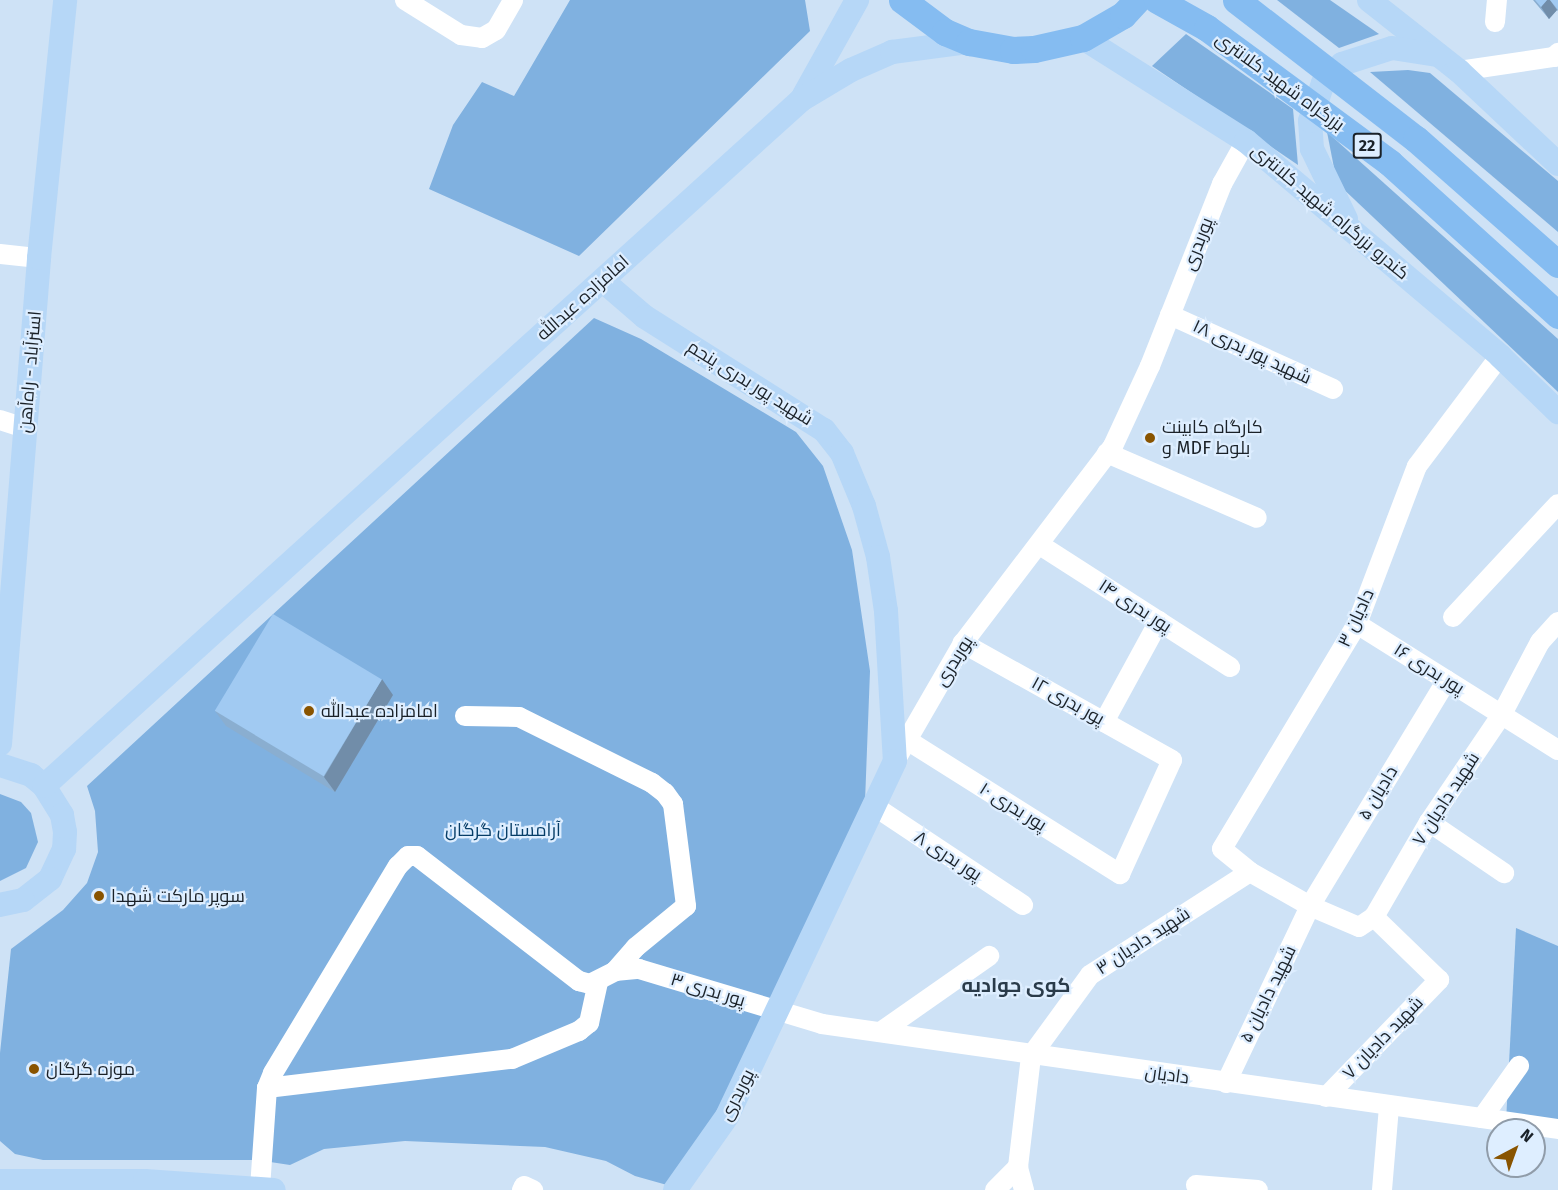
<!DOCTYPE html>
<html>
<head>
<meta charset="utf-8">
<style>
	body { margin:0 }
	#map { position:relative; width:1558px; height:1190px; overflow:hidden; background:#cee2f6; font-family:"Fira Sans",Cairo,sans-serif }
	div>[style] { position:absolute }
	[style*='--x'] { left:calc(var(--x)*1px); top:calc(var(--y)*1px); width:calc(var(--w)*1px); rotate:calc(var(--a)*1deg) }
	.green>* { inset:0; background:#80b1e0 }
	.minor>* { height:20px; margin:-10px; padding:0 10px; transform-origin:10px; border-radius:10px; background:#fff }
	.major>* { height:24px; margin:-12px; padding:0 12px; transform-origin:12px; border-radius:12px; background:#b6d7f7 }
	.highway>* { height:27px; margin:-13.5px; padding:0 13.5px; transform-origin:13.5px; border-radius:13.5px; background:#85bcf1 }
	.wall>* { inset:0; background:#8aaed0 }
	.shaded-wall>* { inset:0; background:#718da9 }
	.building>* { inset:0; background:#a1caf2; transform-origin:0 0 }
	.dots>* { width:16px; height:16px; translate:-50% -50%; box-sizing:border-box; border:3px solid #deeeff; border-radius:50% }
	span { translate:-50% -50%; white-space:nowrap; text-align:center; line-height:1.15; -webkit-text-stroke:4.5px #deeeff; paint-order:stroke }
	.shield-label span { padding:2px 4px; background:#deeeff; border:2px solid; border-radius:4px; -webkit-text-stroke-width:0 }
	.shield-label { font-size:16px; color:#1a2128; font-weight:700 }
	.street-label { font-size:18px; color:#1a2128 }
	.poi-label { font-size:18px; color:#1a2128 }
	.left { translate:0 -50%; text-align:left }
	.park-label { font-size:18px; color:#063d67 }
	.neighbourhood-label { font-size:20px; color:#2a3b4a; font-weight:700 }
	.north { position:absolute; left:1486px; top:1118px; width:60px; height:60px; box-sizing:border-box; background:#deeeff; border:2px solid #909ca9; border-radius:50%; rotate:41deg; font-size:16px; font-weight:700; line-height:24px; text-align:center; color:#1a2128 }
	.north::after { content:''; display:block; margin:auto; width:21px; height:27px; background:#895400; clip-path:polygon(50% 0,100% 100%,50% 72%,0 100%) }
</style>
</head>
<body>
<div id="map">
	<div class="green">
		<i style="clip-path:polygon(570px 0,805px 0,810px 31px,579px 256px,429px 189px,453px 125px,482px 82px,514px 96px)"></i>
		<i style="clip-path:polygon(1277px 0,1330px 0,1379px 34px,1339px 48px)"></i>
		<i style="clip-path:polygon(1186px 34px,1293px 109px,1298px 165px,1152px 66px)"></i>
		<i style="clip-path:polygon(1408px 70px,1430px 73px,1558px 181px,1558px 232px,1370px 72px)"></i>
		<i style="clip-path:polygon(1327px 132px,1558px 339px,1558px 392px,1337px 183px)"></i>
		<i style="clip-path:polygon(594px 318px,641px 339px,796px 432px,823px 466px,852px 550px,870px 671px,865px 802px,715px 1119px,667px 1185px,635px 1176px,606px 1161px,545px 1147px,405px 1141px,324px 1149px,290px 1165px,257px 1160px,43px 1160px,15px 1154px,0 1141px,0 1053px,11px 949px,63px 910px,87px 883px,98px 852px,95px 811px,87px 786px)"></i>
		<i style="clip-path:polygon(0 794px,21px 802px,31px 813px,38px 842px,26px 868px,0 881px)"></i>
		<i style="clip-path:polygon(1516px 928px,1558px 946px,1558px 1121px,1506px 1122px)"></i>
	</div>
	<div class="minor">
		<i style="--x:405;--y:0;--w:66;--a:32"></i>
		<i style="--x:461;--y:35;--w:21;--a:8"></i>
		<i style="--x:482;--y:38;--w:16;--a:-30"></i>
		<i style="--x:496;--y:30;--w:34;--a:-60"></i>
		<i style="--x:1495;--y:22;--w:22;--a:-85"></i>
		<i style="--x:1459;--y:71;--w:96;--a:-8.4"></i>
		<i style="--x:1554;--y:57;--w:6;--a:-45"></i>
		<i style="--x:0;--y:254;--w:39;--a:6"></i>
		<i style="--x:1170;--y:315;--w:179;--a:24.4"></i>
		<i style="--x:1500;--y:356;--w:138;--a:127"></i>
		<i style="--x:1417;--y:466;--w:169;--a:110.8"></i>
		<i style="--x:1357;--y:624;--w:262;--a:121"></i>
		<i style="--x:1222;--y:849;--w:36;--a:39"></i>
		<i style="--x:1250;--y:872;--w:69;--a:29.5"></i>
		<i style="--x:1310;--y:906;--w:53;--a:23.2"></i>
		<i style="--x:1359;--y:927;--w:18;--a:-34"></i>
		<i style="--x:1374;--y:917;--w:110;--a:-59.9"></i>
		<i style="--x:1429;--y:822;--w:130;--a:-55.9"></i>
		<i style="--x:1502;--y:714;--w:81;--a:-62.2"></i>
		<i style="--x:1540;--y:642;--w:27;--a:-48"></i>
		<i style="--x:0;--y:420;--w:26;--a:18"></i>
		<i style="--x:1107;--y:453;--w:163;--a:23.4"></i>
		<i style="--x:1040;--y:545;--w:226;--a:32.7"></i>
		<i style="--x:1453;--y:617;--w:154;--a:-47.1"></i>
		<i style="--x:1357;--y:624;--w:237;--a:32.1"></i>
		<i style="--x:465;--y:716;--w:54;--a:1.1"></i>
		<i style="--x:519;--y:717;--w:148;--a:26.4"></i>
		<i style="--x:652;--y:783;--w:16;--a:38"></i>
		<i style="--x:665;--y:793;--w:14;--a:54"></i>
		<i style="--x:673;--y:804;--w:103;--a:82.7"></i>
		<i style="--x:686;--y:906;--w:65;--a:140.6"></i>
		<i style="--x:636;--y:947;--w:32;--a:131"></i>
		<i style="--x:1104;--y:722;--w:115;--a:-61.4"></i>
		<i style="--x:907;--y:740;--w:252;--a:32.2"></i>
		<i style="--x:1120;--y:874;--w:125;--a:-65.5"></i>
		<i style="--x:1172;--y:760;--w:240;--a:-150.8"></i>
		<i style="--x:895;--y:761;--w:136;--a:-60"></i>
		<i style="--x:963;--y:643;--w:248;--a:-52.7"></i>
		<i style="--x:1113;--y:446;--w:88;--a:-65.2"></i>
		<i style="--x:1150;--y:366;--w:196;--a:-68.4"></i>
		<i style="--x:1222;--y:184;--w:49;--a:-60.8"></i>
		<i style="--x:874;--y:806;--w:179;--a:33.6"></i>
		<i style="--x:1429;--y:822;--w:91;--a:34.2"></i>
		<i style="--x:882;--y:1031;--w:131;--a:-35"></i>
		<i style="--x:1226;--y:1083;--w:196;--a:-64.6"></i>
		<i style="--x:1310;--y:906;--w:264;--a:-58.8"></i>
		<i style="--x:267;--y:1088;--w:247;--a:-6.8"></i>
		<i style="--x:512;--y:1059;--w:73;--a:-22.7"></i>
		<i style="--x:579;--y:1031;--w:13;--a:-39"></i>
		<i style="--x:589;--y:1023;--w:42;--a:-77.6"></i>
		<i style="--x:1326;--y:1097;--w:163;--a:-46"></i>
		<i style="--x:1439;--y:980;--w:91;--a:-135.9"></i>
		<i style="--x:1482;--y:1118;--w:64;--a:-54.6"></i>
		<i style="--x:1196;--y:1185;--w:62;--a:4.6"></i>
		<i style="--x:260;--y:1188;--w:100;--a:-86"></i>
		<i style="--x:267;--y:1088;--w:16;--a:-68"></i>
		<i style="--x:273;--y:1073;--w:242;--a:-58.9"></i>
		<i style="--x:398;--y:866;--w:14;--a:-45"></i>
		<i style="--x:408;--y:856;--w:9;--a:0"></i>
		<i style="--x:417;--y:856;--w:205;--a:37.7"></i>
		<i style="--x:579;--y:981;--w:11;--a:15"></i>
		<i style="--x:590;--y:984;--w:28;--a:-27"></i>
		<i style="--x:615;--y:971;--w:24;--a:-5"></i>
		<i style="--x:639;--y:969;--w:191;--a:16.7"></i>
		<i style="--x:822;--y:1024;--w:743;--a:8.12"></i>
		<i style="--x:522;--y:1190;--w:4;--a:-63"></i>
		<i style="--x:524;--y:1186;--w:10;--a:24"></i>
		<i style="--x:995;--y:1190;--w:33;--a:-45"></i>
		<i style="--x:1024;--y:1190;--w:24;--a:-105"></i>
		<i style="--x:1018;--y:1167;--w:112;--a:-83.3"></i>
		<i style="--x:1031;--y:1056;--w:100;--a:-53.9"></i>
		<i style="--x:1090;--y:975;--w:190;--a:-32.8"></i>
		<i style="--x:1382;--y:1190;--w:84;--a:-85.2"></i>
	</div>
	<div class="major">
		<i style="--x:1369;--y:0;--w:115;--a:38.3"></i>
		<i style="--x:1459;--y:71;--w:136;--a:43.2"></i>
		<i style="--x:1083;--y:38;--w:193;--a:32.3"></i>
		<i style="--x:1246;--y:141;--w:333;--a:40.2"></i>
		<i style="--x:1500;--y:356;--w:81;--a:44"></i>
		<i style="--x:804;--y:95;--w:109;--a:-60.8"></i>
		<i style="--x:1346;--y:219;--w:78;--a:-115.9"></i>
		<i style="--x:1312;--y:149;--w:28;--a:-94"></i>
		<i style="--x:1310;--y:121;--w:40;--a:-71.1"></i>
		<i style="--x:1323;--y:83;--w:27;--a:-45"></i>
		<i style="--x:1342;--y:64;--w:52;--a:-17.7"></i>
		<i style="--x:1392;--y:48;--w:47;--a:8.7"></i>
		<i style="--x:603;--y:281;--w:55;--a:40.6"></i>
		<i style="--x:645;--y:317;--w:212;--a:32.3"></i>
		<i style="--x:824;--y:430;--w:29;--a:52"></i>
		<i style="--x:842;--y:453;--w:57;--a:67.5"></i>
		<i style="--x:864;--y:506;--w:53;--a:74.6"></i>
		<i style="--x:878;--y:557;--w:55;--a:81.6"></i>
		<i style="--x:886;--y:611;--w:150;--a:86.6"></i>
		<i style="--x:895;--y:761;--w:391;--a:115.3"></i>
		<i style="--x:728;--y:1115;--w:92;--a:125.2"></i>
		<i style="--x:0;--y:744;--w:488;--a:-85.4"></i>
		<i style="--x:39;--y:258;--w:259;--a:-84.2"></i>
		<i style="--x:0;--y:765;--w:33;--a:18"></i>
		<i style="--x:31;--y:775;--w:17;--a:40"></i>
		<i style="--x:44;--y:786;--w:34;--a:58"></i>
		<i style="--x:62;--y:815;--w:17;--a:80"></i>
		<i style="--x:65;--y:832;--w:17;--a:93"></i>
		<i style="--x:64;--y:849;--w:33;--a:115"></i>
		<i style="--x:50;--y:879;--w:34;--a:142"></i>
		<i style="--x:23;--y:900;--w:24;--a:168"></i>
		<i style="--x:44;--y:786;--w:1022;--a:-42.18"></i>
		<i style="--x:801;--y:100;--w:58;--a:-31"></i>
		<i style="--x:851;--y:70;--w:45;--a:-23.7"></i>
		<i style="--x:892;--y:52;--w:78;--a:-7.4"></i>
		<i style="--x:0;--y:1181;--w:145;--a:0"></i>
		<i style="--x:145;--y:1181;--w:129;--a:4"></i>
	</div>
	<div class="highway">
		<i style="--x:902;--y:0;--w:54;--a:36.7"></i>
		<i style="--x:945;--y:32;--w:26;--a:23"></i>
		<i style="--x:969;--y:42;--w:45;--a:10.3"></i>
		<i style="--x:1013;--y:50;--w:21;--a:-3"></i>
		<i style="--x:1034;--y:49;--w:50;--a:-12.7"></i>
		<i style="--x:1083;--y:38;--w:46;--a:-29.9"></i>
		<i style="--x:1123;--y:15;--w:21;--a:-47"></i>
		<i style="--x:1157;--y:0;--w:57;--a:29.2"></i>
		<i style="--x:1207;--y:28;--w:227;--a:36.4"></i>
		<i style="--x:1390;--y:163;--w:227;--a:42.1"></i>
		<i style="--x:1236;--y:0;--w:227;--a:37.7"></i>
		<i style="--x:1416;--y:139;--w:189;--a:41.4"></i>
	</div>
	<div class="wall">
		<i style="clip-path:polygon(1533px 0,1558px 0,1558px 11px,1557px 10px,1549px 19px)"></i>
		<i style="clip-path:polygon(393px 695px,335px 792px,226px 726px,215px 711px)"></i>
	</div>
	<div class="shaded-wall">
		<i style="clip-path:polygon(1547px 0,1550px 0,1557px 10px,1549px 19px,1541px 7px)"></i>
		<i style="clip-path:polygon(382px 679px,393px 695px,335px 792px,324px 777px)"></i>
	</div>
	<div class="building">
		<i style="clip-path:polygon(1535px 0,1547px 0,1541px 7px)"></i>
		<i style="clip-path:polygon(1550px 0,1558px 0,1558px 10px)"></i>
		<i style="left:273px;top:614px;width:127px;height:113px;rotate:31deg"></i>
	</div>
	<div class="dots">
		<i style="left:1150px;top:438px;background:#895400"></i>
		<i style="left:309px;top:711px;background:#895400"></i>
		<i style="left:99px;top:896px;background:#895400"></i>
		<i style="left:34px;top:1069px;background:#895400"></i>
	</div>
	<div class="shield-label">
		<span style="left:1367px;top:146px">22</span>
	</div>
	<div class="street-label">
		<span style="left:1280px;top:82px;rotate:36deg">بزرگراه شهید کلانتری</span>
		<span style="left:1330px;top:212px;rotate:40deg">کندرو بزرگراه شهید کلانتری</span>
		<span style="left:1198px;top:244px;rotate:-69deg">پوربدری</span>
		<span style="left:583px;top:298px;rotate:-42deg">امامزاده عبدالله</span>
		<span style="left:1252px;top:352px;rotate:25deg">شهید پور بدری ۱۸</span>
		<span style="left:30px;top:372px;rotate:-85deg">استرآباد - راه‌آهن</span>
		<span style="left:750px;top:383px;rotate:32deg">شهید پور بدری پنجم</span>
		<span style="left:1135px;top:606px;rotate:33deg">پور بدری ۱۴</span>
		<span style="left:1356px;top:618px;rotate:-65deg">دادیان ۳</span>
		<span style="left:954px;top:661px;rotate:-58deg">پوربدری</span>
		<span style="left:1429px;top:669px;rotate:32deg">پور بدری ۱۶</span>
		<span style="left:1068px;top:701px;rotate:29deg">پور بدری ۱۲</span>
		<span style="left:1378px;top:793px;rotate:-59deg">دادیان ۵</span>
		<span style="left:1446px;top:799px;rotate:-57deg">شهید دادیان ۷</span>
		<span style="left:1013px;top:807px;rotate:32deg">پور بدری ۱۰</span>
		<span style="left:948px;top:856px;rotate:33deg">پور بدری ۸</span>
		<span style="left:1143px;top:941px;rotate:-33deg">۳ شهید دادیان</span>
		<span style="left:708px;top:990px;rotate:17deg">پور بدری ۳</span>
		<span style="left:1268px;top:994px;rotate:-64deg">۵ شهید دادیان</span>
		<span style="left:1383px;top:1038px;rotate:-46deg">۷ شهید دادیان</span>
		<span style="left:1167px;top:1075px;rotate:8deg">دادیان</span>
		<span style="left:737px;top:1095px;rotate:-63deg">پوربدری</span>
	</div>
	<div class="poi-label">
		<span class="left" style="left:1162px;top:438px">کارگاه کابینت<br>و MDF بلوط</span>
		<span class="left" style="left:321px;top:711px">امامزاده عبدالله</span>
		<span class="left" style="left:111px;top:896px">سوپر مارکت شهدا</span>
		<span class="left" style="left:46px;top:1069px">موزه گرگان</span>
	</div>
	<div class="park-label">
		<span style="left:503px;top:830px">آرامستان گرگان</span>
	</div>
	<div class="neighbourhood-label">
		<span style="left:1016px;top:985px">کوی جوادیه</span>
	</div>
	<div class="north">N</div>
</div>
</body>
</html>
